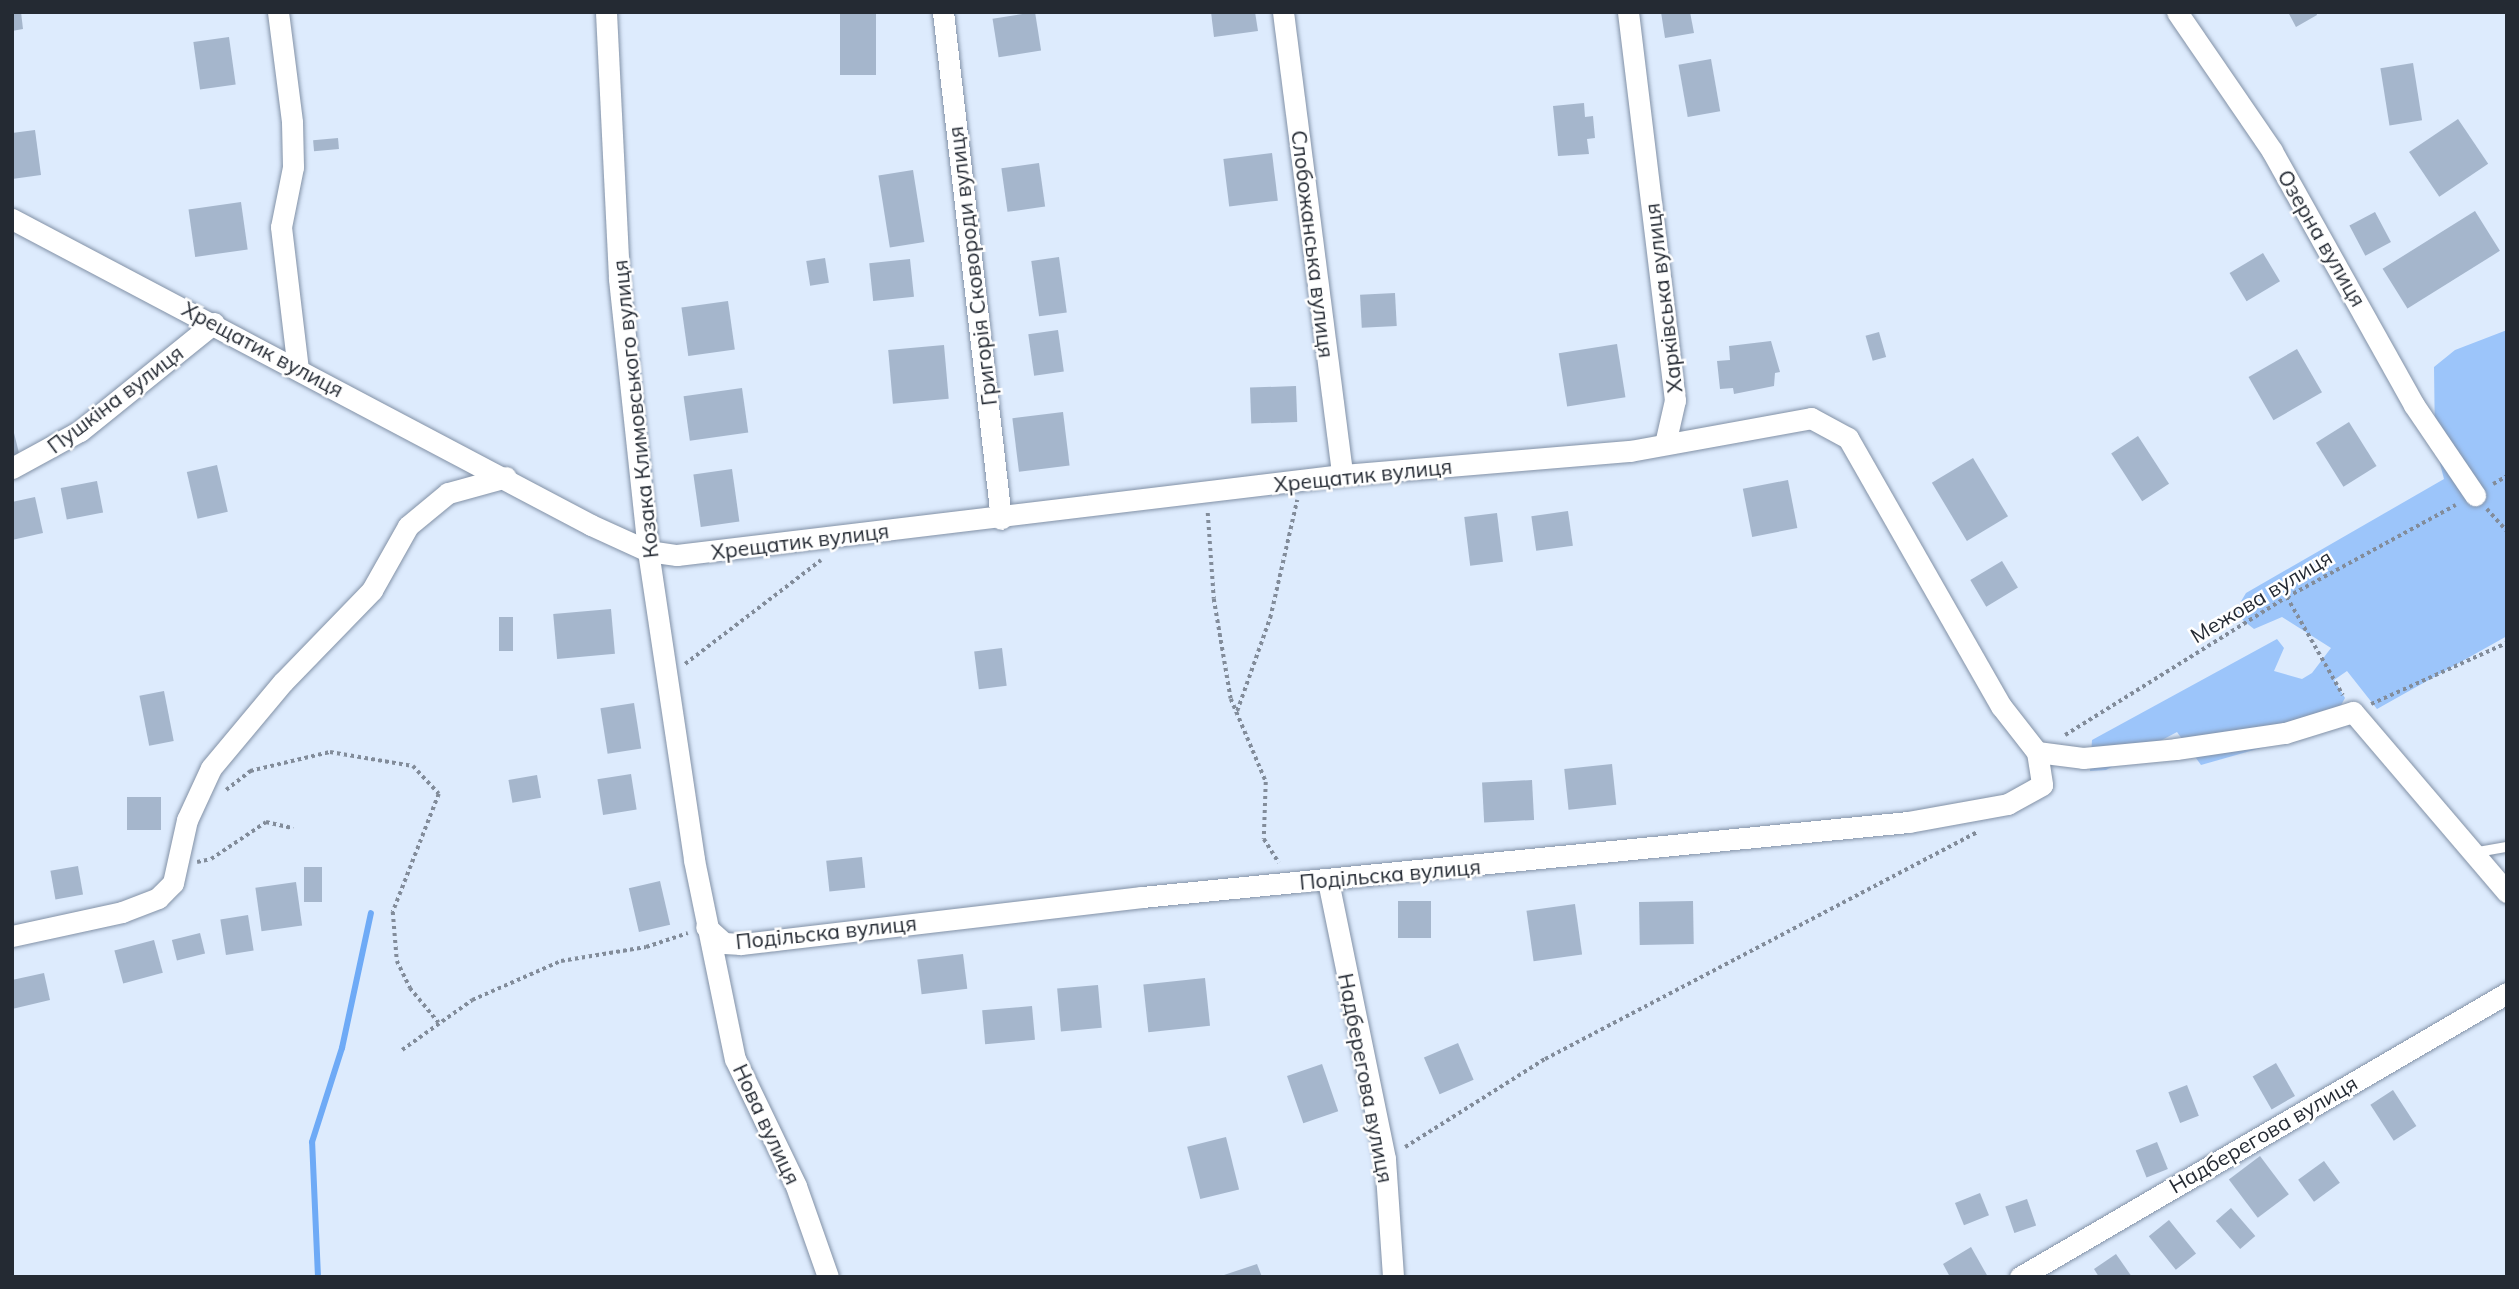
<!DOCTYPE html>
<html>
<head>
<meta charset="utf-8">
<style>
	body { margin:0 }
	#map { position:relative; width:2519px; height:1289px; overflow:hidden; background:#ddebfd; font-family:Mulish,sans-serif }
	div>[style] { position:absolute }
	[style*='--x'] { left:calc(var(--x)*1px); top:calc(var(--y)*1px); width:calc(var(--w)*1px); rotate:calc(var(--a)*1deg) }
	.green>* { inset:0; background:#9cc5fa }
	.stream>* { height:6px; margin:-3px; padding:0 3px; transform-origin:3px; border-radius:3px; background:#6eaaf6 }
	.building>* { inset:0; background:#a5b6cc; transform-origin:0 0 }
	.path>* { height:3.5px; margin-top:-1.75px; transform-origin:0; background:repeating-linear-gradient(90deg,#828c9a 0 3.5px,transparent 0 7px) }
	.roads { filter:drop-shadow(0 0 2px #8291a6) drop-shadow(0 0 2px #8291a6) }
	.lane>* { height:10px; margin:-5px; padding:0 5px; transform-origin:5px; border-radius:5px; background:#fff }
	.street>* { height:21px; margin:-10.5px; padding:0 10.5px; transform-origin:10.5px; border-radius:10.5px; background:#fff }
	span { translate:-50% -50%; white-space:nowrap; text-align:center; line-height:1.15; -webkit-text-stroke:5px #fff; paint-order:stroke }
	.street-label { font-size:21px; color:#242a33 }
	.frame { position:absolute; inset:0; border:14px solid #242a33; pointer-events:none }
</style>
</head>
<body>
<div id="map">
	<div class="green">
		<i style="clip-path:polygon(2507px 330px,2507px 636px,2377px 709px,2347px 671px,2334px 680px,2345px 698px,2328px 729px,2201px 765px,2177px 732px,2106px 770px,2090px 771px,2092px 740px,2277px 639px,2284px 648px,2274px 671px,2302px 679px,2312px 673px,2331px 648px,2282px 617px,2254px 629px,2234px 613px,2246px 593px,2444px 479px,2435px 444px,2434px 367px,2455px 350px)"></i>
	</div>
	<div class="stream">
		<i style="--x:318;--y:1277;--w:135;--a:-92.5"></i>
		<i style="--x:312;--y:1142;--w:99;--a:-72.3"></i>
		<i style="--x:342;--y:1048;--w:138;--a:-77.9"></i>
	</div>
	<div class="building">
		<i style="clip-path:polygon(12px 12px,21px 12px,23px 29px,12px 31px)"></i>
		<i style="left:840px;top:12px;width:36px;height:63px"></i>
		<i style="left:1035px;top:12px;width:39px;height:43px;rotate:81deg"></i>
		<i style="clip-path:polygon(1211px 12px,1255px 12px,1258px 31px,1214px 37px)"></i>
		<i style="clip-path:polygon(1661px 12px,1690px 12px,1694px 33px,1665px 38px)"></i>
		<i style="clip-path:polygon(2288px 12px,2316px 12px,2317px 15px,2296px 27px)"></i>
		<i style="left:229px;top:37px;width:48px;height:36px;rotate:82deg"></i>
		<i style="left:1711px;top:59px;width:53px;height:33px;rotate:80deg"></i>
		<i style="left:2413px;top:63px;width:58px;height:33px;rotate:81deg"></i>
		<i style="clip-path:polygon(1584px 103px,1585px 117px,1593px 116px,1595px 138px,1587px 139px,1589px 154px,1558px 156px,1553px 106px)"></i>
		<i style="left:2458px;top:119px;width:54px;height:59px;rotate:56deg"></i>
		<i style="clip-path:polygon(35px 130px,41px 175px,12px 179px,12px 133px)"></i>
		<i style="left:338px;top:138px;width:11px;height:25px;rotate:85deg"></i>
		<i style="left:1272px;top:153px;width:48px;height:49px;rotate:83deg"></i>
		<i style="left:1039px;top:163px;width:44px;height:38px;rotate:82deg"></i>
		<i style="left:913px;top:170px;width:73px;height:35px;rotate:81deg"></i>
		<i style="left:241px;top:202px;width:48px;height:53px;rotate:82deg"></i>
		<i style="left:2475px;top:211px;width:47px;height:109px;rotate:58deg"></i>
		<i style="left:2375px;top:212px;width:34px;height:29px;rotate:62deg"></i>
		<i style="left:2263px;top:253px;width:33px;height:39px;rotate:59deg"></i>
		<i style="left:1059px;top:257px;width:56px;height:28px;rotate:82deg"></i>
		<i style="left:825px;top:258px;width:25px;height:19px;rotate:81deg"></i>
		<i style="left:910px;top:259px;width:38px;height:41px;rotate:84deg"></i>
		<i style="left:1395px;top:293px;width:33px;height:35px;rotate:87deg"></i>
		<i style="left:728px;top:301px;width:49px;height:47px;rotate:82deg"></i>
		<i style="left:1058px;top:330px;width:42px;height:30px;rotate:82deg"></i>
		<i style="left:1879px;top:332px;width:26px;height:14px;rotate:74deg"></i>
		<i style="clip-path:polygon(1771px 341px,1780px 372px,1775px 373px,1774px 386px,1734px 394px,1733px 388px,1720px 389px,1717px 361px,1730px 360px,1729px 346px)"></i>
		<i style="left:1617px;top:344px;width:54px;height:59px;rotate:81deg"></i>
		<i style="left:944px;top:345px;width:54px;height:56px;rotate:85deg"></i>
		<i style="left:2297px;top:349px;width:50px;height:56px;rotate:60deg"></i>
		<i style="left:1296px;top:386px;width:36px;height:46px;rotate:88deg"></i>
		<i style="left:742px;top:388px;width:45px;height:59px;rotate:82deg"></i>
		<i style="left:1063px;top:412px;width:54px;height:51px;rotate:83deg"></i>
		<i style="left:2349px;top:422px;width:52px;height:39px;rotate:58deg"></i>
		<i style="clip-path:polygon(12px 425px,20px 457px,12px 459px)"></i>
		<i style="left:2138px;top:436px;width:57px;height:32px;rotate:57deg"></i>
		<i style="left:1973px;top:458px;width:68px;height:48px;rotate:59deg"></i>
		<i style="left:217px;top:465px;width:48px;height:31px;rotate:77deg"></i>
		<i style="left:732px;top:469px;width:53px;height:39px;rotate:82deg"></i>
		<i style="left:1788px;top:480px;width:49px;height:46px;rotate:79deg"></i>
		<i style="left:97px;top:481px;width:32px;height:37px;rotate:79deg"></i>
		<i style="clip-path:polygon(35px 497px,43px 533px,12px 540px,12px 502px)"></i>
		<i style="left:1568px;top:511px;width:35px;height:37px;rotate:82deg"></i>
		<i style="left:1497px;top:513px;width:49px;height:33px;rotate:83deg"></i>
		<i style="left:2002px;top:561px;width:31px;height:37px;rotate:59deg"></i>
		<i style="left:611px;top:609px;width:45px;height:58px;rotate:85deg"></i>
		<i style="left:499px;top:617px;width:14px;height:34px"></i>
		<i style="left:1002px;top:648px;width:38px;height:28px;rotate:83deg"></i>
		<i style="left:164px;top:691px;width:51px;height:25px;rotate:79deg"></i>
		<i style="left:634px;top:703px;width:46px;height:34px;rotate:81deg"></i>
		<i style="left:1612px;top:764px;width:41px;height:48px;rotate:84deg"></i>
		<i style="left:631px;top:774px;width:36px;height:34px;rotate:81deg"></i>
		<i style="left:537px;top:775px;width:23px;height:29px;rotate:80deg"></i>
		<i style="left:1532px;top:780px;width:40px;height:50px;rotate:87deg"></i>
		<i style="left:127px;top:797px;width:34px;height:33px"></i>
		<i style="left:862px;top:857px;width:31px;height:36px;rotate:84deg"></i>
		<i style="left:78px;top:866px;width:29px;height:28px;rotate:80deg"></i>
		<i style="left:304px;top:867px;width:18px;height:35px"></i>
		<i style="left:660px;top:881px;width:45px;height:32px;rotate:77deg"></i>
		<i style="left:296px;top:882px;width:44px;height:41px;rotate:82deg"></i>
		<i style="left:1398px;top:901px;width:33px;height:37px"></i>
		<i style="left:1693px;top:901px;width:43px;height:54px;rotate:89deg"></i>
		<i style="left:1575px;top:904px;width:51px;height:49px;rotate:82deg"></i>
		<i style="left:248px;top:915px;width:36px;height:28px;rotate:81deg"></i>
		<i style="left:200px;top:933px;width:21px;height:29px;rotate:76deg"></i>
		<i style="left:154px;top:940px;width:34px;height:41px;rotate:75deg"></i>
		<i style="left:963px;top:954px;width:35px;height:46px;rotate:83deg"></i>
		<i style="clip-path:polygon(44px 973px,50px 1000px,12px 1009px,12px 980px)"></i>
		<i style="left:1205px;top:978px;width:48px;height:62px;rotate:84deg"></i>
		<i style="left:1098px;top:985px;width:43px;height:41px;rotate:85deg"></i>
		<i style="left:1032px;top:1006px;width:34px;height:50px;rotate:85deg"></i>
		<i style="left:1458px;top:1043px;width:40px;height:37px;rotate:67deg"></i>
		<i style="left:2276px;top:1063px;width:38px;height:27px;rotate:60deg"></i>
		<i style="left:1322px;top:1064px;width:50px;height:37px;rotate:71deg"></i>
		<i style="left:2187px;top:1085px;width:33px;height:20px;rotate:69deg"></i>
		<i style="left:2393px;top:1090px;width:43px;height:27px;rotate:57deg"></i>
		<i style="left:1226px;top:1137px;width:54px;height:40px;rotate:76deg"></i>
		<i style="left:2157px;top:1142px;width:29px;height:23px;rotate:68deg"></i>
		<i style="left:2260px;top:1156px;width:48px;height:39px;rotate:53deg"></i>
		<i style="left:2324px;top:1161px;width:27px;height:32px;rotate:54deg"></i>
		<i style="left:1980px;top:1193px;width:24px;height:27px;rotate:68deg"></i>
		<i style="left:2027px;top:1199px;width:28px;height:23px;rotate:71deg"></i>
		<i style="left:2231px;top:1208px;width:37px;height:20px;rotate:49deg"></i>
		<i style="left:2169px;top:1220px;width:43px;height:26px;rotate:51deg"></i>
		<i style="clip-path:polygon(1971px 1247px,1988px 1277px,1950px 1277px,1943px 1264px)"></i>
		<i style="clip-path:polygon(2116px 1254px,2132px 1277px,2099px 1277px,2094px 1269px)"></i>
		<i style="clip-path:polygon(1257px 1264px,1262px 1277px,1221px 1277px,1221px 1276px)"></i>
	</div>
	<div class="path">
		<i style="--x:2493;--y:484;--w:16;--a:-30"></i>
		<i style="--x:2487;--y:509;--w:30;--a:48"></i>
		<i style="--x:1208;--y:513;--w:86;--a:86"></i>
		<i style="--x:1214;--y:599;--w:101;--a:80.4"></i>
		<i style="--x:1231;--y:699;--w:90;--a:67.1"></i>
		<i style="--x:1266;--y:782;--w:57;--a:92"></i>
		<i style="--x:1264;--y:839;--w:28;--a:58"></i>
		<i style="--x:2287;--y:597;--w:113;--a:60.3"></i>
		<i style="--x:685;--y:664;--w:171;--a:-37.4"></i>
		<i style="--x:2371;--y:704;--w:149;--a:-24.2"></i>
		<i style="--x:1237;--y:711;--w:99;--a:-70.5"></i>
		<i style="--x:1270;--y:618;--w:121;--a:-77.1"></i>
		<i style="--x:2065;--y:735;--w:261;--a:-31.9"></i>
		<i style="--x:2287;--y:597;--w:192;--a:-28.6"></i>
		<i style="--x:226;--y:790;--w:31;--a:-38"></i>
		<i style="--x:250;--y:771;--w:82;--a:-13.4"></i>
		<i style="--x:330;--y:752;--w:84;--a:9.6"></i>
		<i style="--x:413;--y:766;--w:38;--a:47"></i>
		<i style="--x:439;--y:794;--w:127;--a:111.3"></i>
		<i style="--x:393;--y:912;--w:49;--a:85.3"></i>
		<i style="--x:397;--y:961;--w:30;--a:64"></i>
		<i style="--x:410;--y:988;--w:45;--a:50.4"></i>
		<i style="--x:197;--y:862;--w:14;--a:-12"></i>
		<i style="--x:211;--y:859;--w:66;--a:-33.9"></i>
		<i style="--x:266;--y:822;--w:28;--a:13"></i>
		<i style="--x:402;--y:1050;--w:86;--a:-35.5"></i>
		<i style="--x:472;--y:1000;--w:97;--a:-23.7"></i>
		<i style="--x:561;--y:961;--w:86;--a:-9.4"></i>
		<i style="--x:646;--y:947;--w:44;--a:-18.4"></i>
		<i style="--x:1405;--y:1147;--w:165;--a:-32.2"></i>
		<i style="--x:1545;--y:1059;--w:488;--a:-27.7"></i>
	</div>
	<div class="roads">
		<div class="lane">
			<i style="--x:2472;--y:853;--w:36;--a:-10"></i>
		</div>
		<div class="street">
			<i style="--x:278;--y:12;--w:111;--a:82.7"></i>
			<i style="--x:292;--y:122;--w:45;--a:88.7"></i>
			<i style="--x:293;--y:167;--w:61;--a:101.3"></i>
			<i style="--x:281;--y:227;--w:143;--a:83.2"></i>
			<i style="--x:606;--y:12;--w:267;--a:87.2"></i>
			<i style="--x:619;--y:279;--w:274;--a:83.9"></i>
			<i style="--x:648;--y:551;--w:312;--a:81.5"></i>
			<i style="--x:694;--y:860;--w:203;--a:78.4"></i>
			<i style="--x:735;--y:1059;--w:141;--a:64.3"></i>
			<i style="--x:796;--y:1186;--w:96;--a:70.6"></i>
			<i style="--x:943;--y:12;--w:510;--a:83.47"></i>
			<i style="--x:1283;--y:12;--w:467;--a:82.7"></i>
			<i style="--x:1628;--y:12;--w:391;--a:83.1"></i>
			<i style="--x:1675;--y:400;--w:45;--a:102.8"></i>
			<i style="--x:2177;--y:12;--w:168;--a:55.6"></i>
			<i style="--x:2272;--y:151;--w:291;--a:60.8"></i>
			<i style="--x:2414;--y:405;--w:109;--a:55.9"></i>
			<i style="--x:12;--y:219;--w:655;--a:27.86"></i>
			<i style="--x:591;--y:525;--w:63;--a:24.5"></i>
			<i style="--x:648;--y:551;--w:29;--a:8"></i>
			<i style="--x:677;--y:555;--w:670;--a:-6.86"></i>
			<i style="--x:1342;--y:475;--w:289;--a:-4.8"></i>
			<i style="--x:1630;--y:451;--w:184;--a:-10.3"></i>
			<i style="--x:1811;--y:418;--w:42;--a:28.4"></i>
			<i style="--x:1848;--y:438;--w:309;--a:60.3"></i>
			<i style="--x:2001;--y:706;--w:58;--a:52"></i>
			<i style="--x:2037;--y:752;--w:33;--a:81"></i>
			<i style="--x:2042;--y:785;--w:39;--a:151"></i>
			<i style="--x:2008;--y:804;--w:102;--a:169.8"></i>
			<i style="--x:1908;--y:822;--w:770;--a:174.41"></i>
			<i style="--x:1142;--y:897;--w:404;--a:173.3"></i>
			<i style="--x:741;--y:944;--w:17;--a:-177"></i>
			<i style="--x:724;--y:943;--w:24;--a:-138"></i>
			<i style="--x:12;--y:468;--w:77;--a:-28.6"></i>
			<i style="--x:80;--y:431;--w:172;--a:-38.9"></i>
			<i style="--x:2037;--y:752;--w:46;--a:7.4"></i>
			<i style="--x:2083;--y:758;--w:93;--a:-5.5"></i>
			<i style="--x:2176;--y:749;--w:110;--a:-8.4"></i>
			<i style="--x:2285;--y:733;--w:71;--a:-17.2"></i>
			<i style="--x:2353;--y:712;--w:237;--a:49.5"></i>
			<i style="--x:1328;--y:881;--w:284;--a:78.4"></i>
			<i style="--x:1385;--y:1159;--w:118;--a:86.1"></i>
			<i style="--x:12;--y:936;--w:113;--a:-12.3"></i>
			<i style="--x:122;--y:912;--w:39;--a:-21"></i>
			<i style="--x:158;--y:898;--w:21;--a:-45"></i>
			<i style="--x:173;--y:883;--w:65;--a:-77.5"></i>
			<i style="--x:187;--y:820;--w:57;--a:-65.2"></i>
			<i style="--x:211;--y:768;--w:112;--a:-50.1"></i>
			<i style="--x:283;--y:682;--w:128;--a:-45.9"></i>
			<i style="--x:372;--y:590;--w:73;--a:-60.6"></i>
			<i style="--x:408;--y:526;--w:52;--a:-39.5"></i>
			<i style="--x:448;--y:493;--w:60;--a:-15.4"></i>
			<i style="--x:2020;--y:1277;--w:564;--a:-30.25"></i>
		</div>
	</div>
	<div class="street-label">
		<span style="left:2322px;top:238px;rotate:60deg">Озерна вулиця</span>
		<span style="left:1313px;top:244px;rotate:83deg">Слобожанська вулиця</span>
		<span style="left:972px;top:266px;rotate:-97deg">Григорія Сковороди вулиця</span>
		<span style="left:1663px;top:298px;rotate:-97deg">Харківська вулиця</span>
		<span style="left:263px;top:349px;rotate:28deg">Хрещатик вулиця</span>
		<span style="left:115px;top:399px;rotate:-37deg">Пушкіна вулиця</span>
		<span style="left:635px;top:409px;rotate:-96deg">Козака Климовського вулиця</span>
		<span style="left:1363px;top:475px;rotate:-6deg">Хрещатик вулиця</span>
		<span style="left:800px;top:541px;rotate:-7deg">Хрещатик вулиця</span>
		<span style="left:2261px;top:596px;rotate:-31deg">Межова вулиця</span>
		<span style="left:1390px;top:874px;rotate:-5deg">Подільска вулиця</span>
		<span style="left:826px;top:932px;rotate:-6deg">Подільска вулиця</span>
		<span style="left:1366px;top:1078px;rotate:79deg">Надберегова вулиця</span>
		<span style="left:767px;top:1124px;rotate:65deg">Нова вулиця</span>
		<span style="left:2263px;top:1134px;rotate:-30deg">Надберегова вулиця</span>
	</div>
	<div class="frame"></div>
</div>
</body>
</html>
